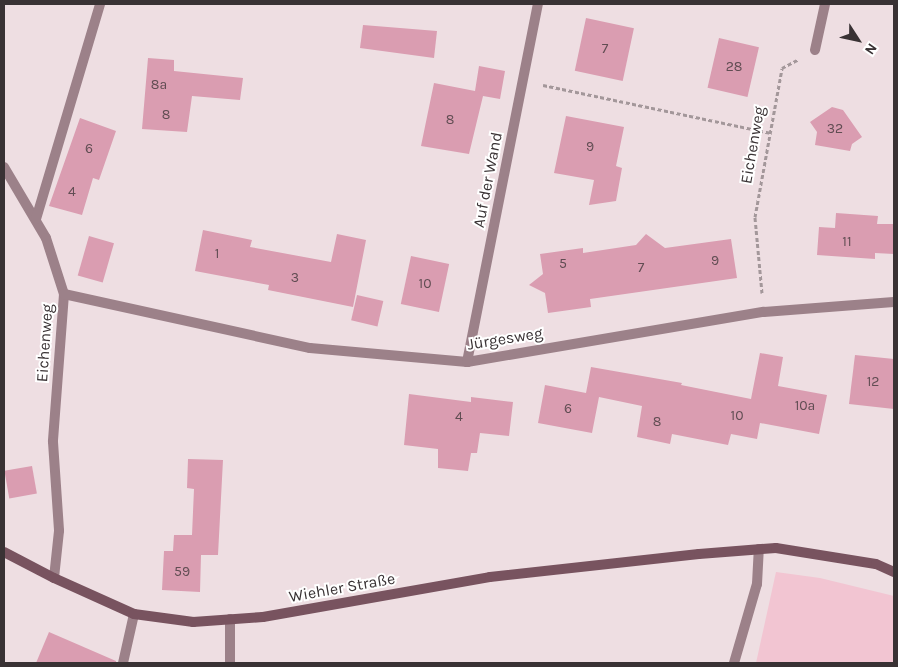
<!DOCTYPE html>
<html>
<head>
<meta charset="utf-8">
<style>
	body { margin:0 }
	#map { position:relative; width:898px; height:667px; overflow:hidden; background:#eedee2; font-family:Karla,sans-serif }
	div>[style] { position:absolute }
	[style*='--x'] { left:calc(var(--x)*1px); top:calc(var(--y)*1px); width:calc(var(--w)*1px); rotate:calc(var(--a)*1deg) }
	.green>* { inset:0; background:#f2c5d2 }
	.building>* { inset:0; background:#da9db1; transform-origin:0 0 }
	.path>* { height:3px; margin-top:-1.5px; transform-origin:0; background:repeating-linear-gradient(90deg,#a3979a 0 4px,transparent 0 6.5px) }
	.lane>* { height:10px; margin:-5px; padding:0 5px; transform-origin:5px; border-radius:5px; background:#9c8189 }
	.street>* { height:10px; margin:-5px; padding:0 5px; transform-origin:5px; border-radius:5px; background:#9c8189 }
	.secondary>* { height:10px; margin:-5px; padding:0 5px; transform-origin:5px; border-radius:5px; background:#78535f }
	span { translate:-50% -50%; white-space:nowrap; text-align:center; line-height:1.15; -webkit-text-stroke:4px #fff; paint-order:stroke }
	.number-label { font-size:14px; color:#614d53 }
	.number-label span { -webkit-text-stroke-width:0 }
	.street-label { font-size:16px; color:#393234 }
	.frame { position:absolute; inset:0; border:5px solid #393234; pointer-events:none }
	.north { position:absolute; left:833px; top:15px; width:50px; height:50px; -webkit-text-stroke:4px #fff; paint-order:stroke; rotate:125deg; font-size:14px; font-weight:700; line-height:20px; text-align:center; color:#393234 }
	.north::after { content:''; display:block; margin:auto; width:18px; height:22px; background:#393234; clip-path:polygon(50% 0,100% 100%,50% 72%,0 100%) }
</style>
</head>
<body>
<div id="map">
	<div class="green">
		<i style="clip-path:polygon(776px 572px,820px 578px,894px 596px,894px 663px,756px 663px)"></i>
	</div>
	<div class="building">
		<i style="left:586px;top:18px;width:49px;height:54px;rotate:12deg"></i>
		<i style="clip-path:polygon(363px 25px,437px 31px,434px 58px,360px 48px)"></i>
		<i style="left:719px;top:38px;width:41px;height:51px;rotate:13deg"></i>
		<i style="clip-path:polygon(148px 58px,174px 60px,174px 71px,243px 78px,240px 100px,192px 96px,187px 132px,142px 129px)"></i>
		<i style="clip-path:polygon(479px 66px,505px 71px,500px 99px,483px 96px,469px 154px,421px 146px,434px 83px,475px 91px)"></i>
		<i style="clip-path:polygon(832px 107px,843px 110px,862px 137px,852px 144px,850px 151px,815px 145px,817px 132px,810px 122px)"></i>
		<i style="clip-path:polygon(566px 116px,624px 127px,616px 166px,622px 168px,616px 201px,589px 205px,594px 180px,554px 173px)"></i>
		<i style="clip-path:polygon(80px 118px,116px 131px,99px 180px,93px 178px,82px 215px,49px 206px)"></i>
		<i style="clip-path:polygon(836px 213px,878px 216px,877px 224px,894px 224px,894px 254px,875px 253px,875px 259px,817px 255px,819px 227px,835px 228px)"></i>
		<i style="clip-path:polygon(203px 230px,252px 240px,250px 247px,331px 262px,337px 234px,366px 240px,353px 307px,268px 290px,269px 285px,195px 271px)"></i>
		<i style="clip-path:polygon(646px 234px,665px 248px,731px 239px,737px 278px,590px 299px,591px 307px,548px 313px,545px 293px,529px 285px,543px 274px,540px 254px,583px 248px,583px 253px,636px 245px)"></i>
		<i style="left:89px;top:236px;width:26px;height:41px;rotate:16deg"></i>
		<i style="left:411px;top:256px;width:39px;height:49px;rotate:12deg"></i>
		<i style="left:357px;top:295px;width:27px;height:26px;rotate:13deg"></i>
		<i style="clip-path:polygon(760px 353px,783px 357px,778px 386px,827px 395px,819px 434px,760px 423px,757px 439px,731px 434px,728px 445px,672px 434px,670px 444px,637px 437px,642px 406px,599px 397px,592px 433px,538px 423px,545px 385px,586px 393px,591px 367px,682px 383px,681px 385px,751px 399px)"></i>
		<i style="clip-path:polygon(855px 355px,894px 359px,894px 409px,849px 404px)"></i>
		<i style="clip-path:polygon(409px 394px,471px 402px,471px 397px,513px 402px,509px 436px,480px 433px,477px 453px,471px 453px,468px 471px,438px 468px,438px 449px,404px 445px)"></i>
		<i style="clip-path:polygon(188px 459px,223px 460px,218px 555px,201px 555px,200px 592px,162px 590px,164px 551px,173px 551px,174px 535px,192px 535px,194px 489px,187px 488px)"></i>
		<i style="left:32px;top:466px;width:28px;height:28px;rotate:80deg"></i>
		<i style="clip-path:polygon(49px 632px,116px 661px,116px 663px,36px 663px)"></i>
	</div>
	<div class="path">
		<i style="--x:543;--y:85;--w:232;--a:11.9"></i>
		<i style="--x:762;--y:293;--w:76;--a:-95.3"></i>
		<i style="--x:755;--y:217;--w:151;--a:-79.7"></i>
		<i style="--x:782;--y:68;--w:19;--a:-28"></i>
	</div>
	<div class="lane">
		<i style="--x:123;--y:663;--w:50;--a:-77.3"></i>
		<i style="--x:230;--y:663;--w:44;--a:-90"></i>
	</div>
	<div class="street">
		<i style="--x:815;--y:50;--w:47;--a:-77.7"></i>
		<i style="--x:4;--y:167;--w:82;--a:59.4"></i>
		<i style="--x:46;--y:238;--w:59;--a:72.2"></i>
		<i style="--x:64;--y:294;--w:148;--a:94.3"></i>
		<i style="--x:53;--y:442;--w:89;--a:86.1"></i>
		<i style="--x:59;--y:531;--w:47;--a:96.1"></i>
		<i style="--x:36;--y:219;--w:224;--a:-73.4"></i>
		<i style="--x:64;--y:294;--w:252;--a:12.4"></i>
		<i style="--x:310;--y:348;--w:158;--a:5.1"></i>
		<i style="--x:467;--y:362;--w:301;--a:-9.6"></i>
		<i style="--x:764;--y:312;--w:130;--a:-4.4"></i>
		<i style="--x:467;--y:362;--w:365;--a:-78.8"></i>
		<i style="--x:734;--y:663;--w:82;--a:-73.8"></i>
		<i style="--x:757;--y:584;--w:35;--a:-87"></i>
	</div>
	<div class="secondary">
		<i style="--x:4;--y:552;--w:56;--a:27.5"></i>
		<i style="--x:54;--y:578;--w:88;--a:24.2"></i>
		<i style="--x:134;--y:614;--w:60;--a:7.7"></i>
		<i style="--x:193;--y:622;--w:70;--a:-4.1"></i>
		<i style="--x:263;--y:617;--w:230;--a:-10"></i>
		<i style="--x:490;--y:577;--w:210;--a:-6.3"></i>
		<i style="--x:699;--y:554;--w:77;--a:-4.5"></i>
		<i style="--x:776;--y:548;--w:101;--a:9.1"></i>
		<i style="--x:876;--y:564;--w:20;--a:24"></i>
	</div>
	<div class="number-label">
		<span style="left:605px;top:49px">7</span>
		<span style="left:734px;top:67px">28</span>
		<span style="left:159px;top:85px">8a</span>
		<span style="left:166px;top:115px">8</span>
		<span style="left:450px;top:120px">8</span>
		<span style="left:835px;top:129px">32</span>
		<span style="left:590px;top:147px">9</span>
		<span style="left:89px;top:149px">6</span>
		<span style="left:72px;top:192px">4</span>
		<span style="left:847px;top:242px">11</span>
		<span style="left:217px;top:254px">1</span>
		<span style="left:715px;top:261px">9</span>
		<span style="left:563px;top:264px">5</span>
		<span style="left:641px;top:268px">7</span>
		<span style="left:295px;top:278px">3</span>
		<span style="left:425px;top:284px">10</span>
		<span style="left:873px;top:382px">12</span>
		<span style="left:805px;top:406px">10a</span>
		<span style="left:568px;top:409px">6</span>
		<span style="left:737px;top:416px">10</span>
		<span style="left:459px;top:417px">4</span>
		<span style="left:657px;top:422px">8</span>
		<span style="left:182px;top:572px">59</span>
	</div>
	<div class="street-label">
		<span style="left:753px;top:145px;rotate:-80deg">Eichenweg</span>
		<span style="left:488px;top:180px;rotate:-79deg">Auf der Wand</span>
		<span style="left:505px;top:339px;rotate:-9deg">Jürgesweg</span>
		<span style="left:45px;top:343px;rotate:-86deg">Eichenweg</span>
		<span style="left:342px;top:588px;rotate:-10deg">Wiehler Straße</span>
	</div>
	<div class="frame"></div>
	<div class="north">N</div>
</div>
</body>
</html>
